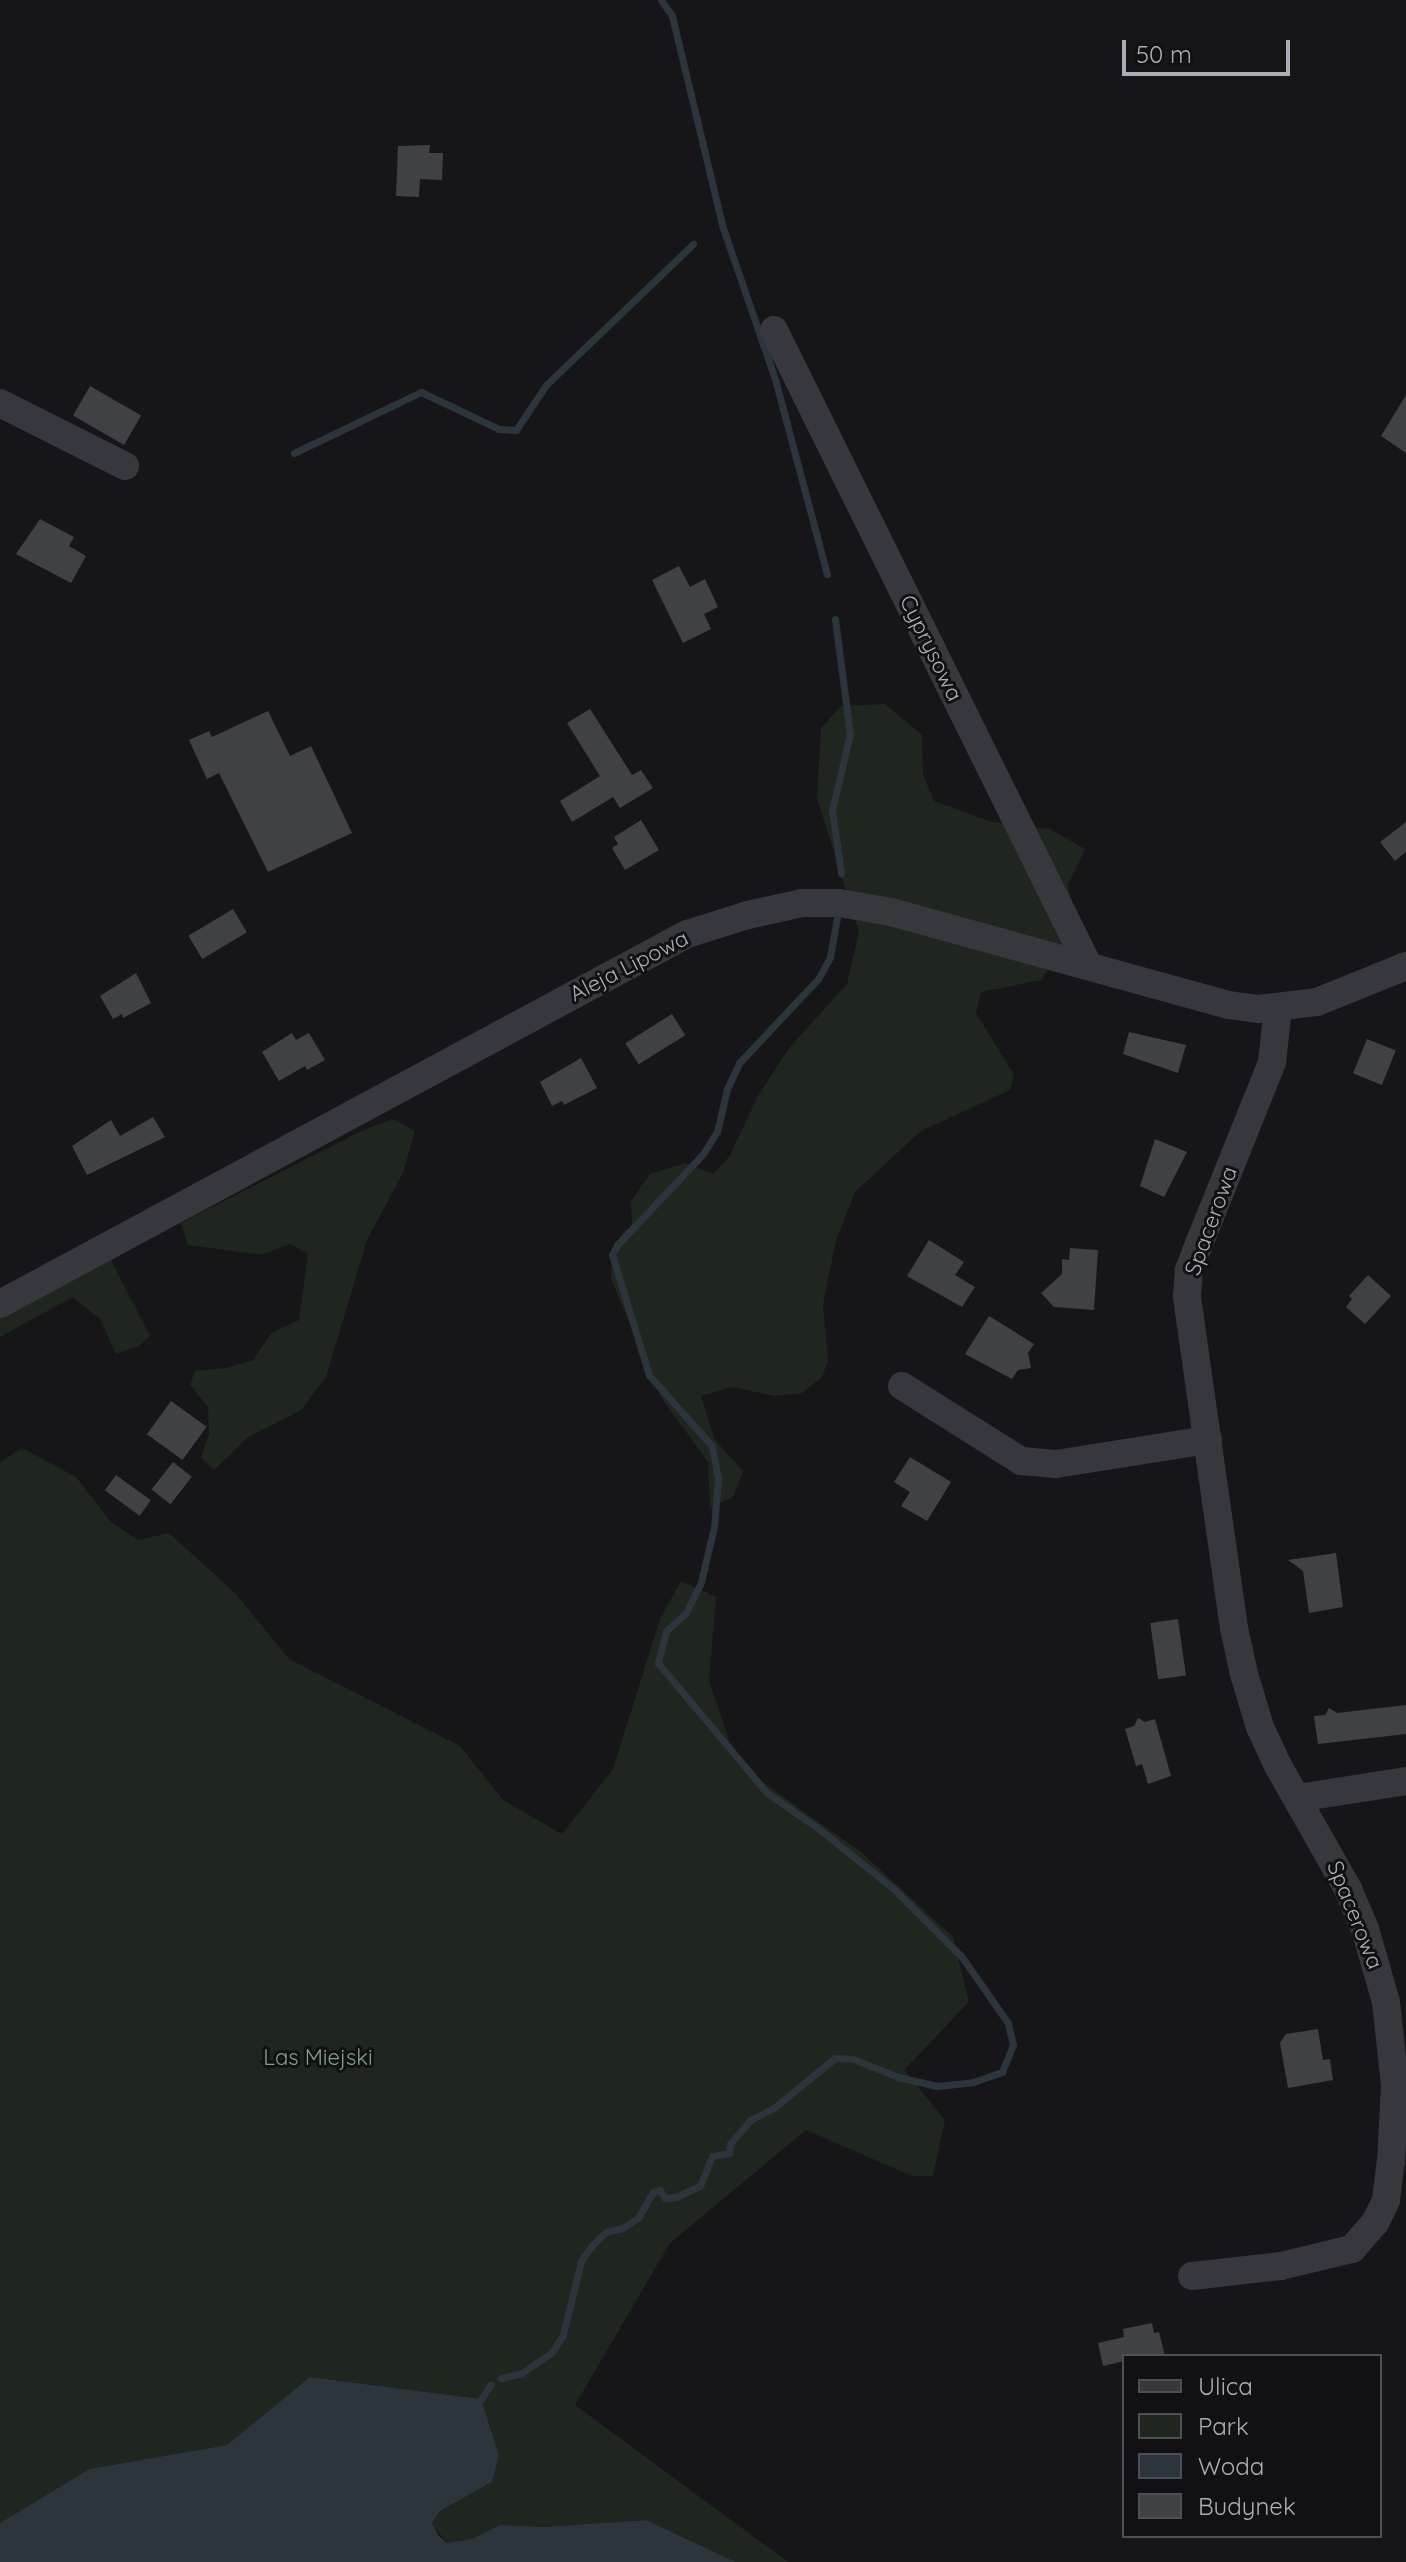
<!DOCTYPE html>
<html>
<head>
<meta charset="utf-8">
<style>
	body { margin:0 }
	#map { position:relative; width:1406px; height:2562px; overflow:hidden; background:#161618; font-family:Quicksand,sans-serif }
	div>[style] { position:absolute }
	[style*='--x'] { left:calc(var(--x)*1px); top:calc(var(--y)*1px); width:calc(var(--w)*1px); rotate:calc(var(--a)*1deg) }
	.green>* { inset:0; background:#1e261f }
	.water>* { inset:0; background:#2c353c }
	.stream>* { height:7px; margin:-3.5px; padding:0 3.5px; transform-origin:3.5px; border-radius:3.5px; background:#2c353c }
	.building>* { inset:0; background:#404145; transform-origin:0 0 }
	.minor>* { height:28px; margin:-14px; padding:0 14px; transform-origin:14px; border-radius:14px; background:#37383d }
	span { translate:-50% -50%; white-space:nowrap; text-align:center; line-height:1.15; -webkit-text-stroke:6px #111113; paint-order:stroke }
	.street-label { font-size:22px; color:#a8adb8 }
	.park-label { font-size:22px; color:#7fa381 }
	.legend { position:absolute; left:1122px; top:2354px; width:260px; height:184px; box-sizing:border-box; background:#111113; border:2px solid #4d4f55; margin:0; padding:10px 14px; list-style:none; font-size:24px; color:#a8adb8 }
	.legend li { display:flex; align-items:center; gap:16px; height:40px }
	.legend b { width:40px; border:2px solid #4d4f55 }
	.scale { position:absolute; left:1122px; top:40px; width:168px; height:36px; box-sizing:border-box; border:4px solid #a8adb8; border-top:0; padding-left:10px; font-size:24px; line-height:28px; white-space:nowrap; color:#a8adb8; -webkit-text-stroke:6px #111113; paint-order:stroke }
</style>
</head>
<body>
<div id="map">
	<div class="green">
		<i style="clip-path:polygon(885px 704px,922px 735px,923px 775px,934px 801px,992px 822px,1050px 829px,1085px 849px,1068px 885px,1074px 919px,1042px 980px,981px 992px,976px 1013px,1014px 1075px,1010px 1090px,921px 1131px,855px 1192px,836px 1240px,823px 1305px,828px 1361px,822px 1377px,802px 1393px,775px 1396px,732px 1387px,701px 1396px,715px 1440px,743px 1471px,733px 1497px,710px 1508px,708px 1462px,660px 1396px,611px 1279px,612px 1255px,623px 1232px,632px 1227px,631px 1201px,650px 1174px,686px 1163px,713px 1174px,729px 1157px,759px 1094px,790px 1047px,847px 984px,859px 932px,817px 798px,821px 728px,841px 706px)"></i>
		<i style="clip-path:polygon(393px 1119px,415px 1131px,403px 1173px,367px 1240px,326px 1377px,301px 1410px,247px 1438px,214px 1470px,201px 1458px,209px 1434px,208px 1407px,190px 1385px,195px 1371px,226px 1368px,253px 1360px,271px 1333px,299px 1320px,308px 1254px,290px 1244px,262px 1255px,188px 1245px,181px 1223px,361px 1131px)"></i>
		<i style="clip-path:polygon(99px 1237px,150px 1336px,139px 1346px,116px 1354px,100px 1319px,73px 1297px,0 1337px,0 1289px)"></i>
		<i style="clip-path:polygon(22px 1448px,76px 1477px,111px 1522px,138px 1540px,169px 1533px,236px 1594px,289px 1659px,460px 1746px,503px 1800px,562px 1834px,613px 1769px,660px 1619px,681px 1581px,716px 1597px,709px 1681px,737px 1764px,861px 1852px,953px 1937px,969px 2002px,904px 2070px,945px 2120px,933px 2176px,912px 2176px,806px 2130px,670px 2243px,575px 2405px,788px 2562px,736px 2562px,646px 2520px,543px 2527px,500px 2525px,471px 2539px,448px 2543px,431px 2524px,440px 2511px,492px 2482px,499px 2455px,481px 2399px,311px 2377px,227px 2445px,89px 2469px,0 2523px,0 1462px)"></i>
	</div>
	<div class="water">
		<i style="clip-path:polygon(310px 2377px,481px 2399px,499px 2455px,492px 2482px,440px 2511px,432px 2523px,438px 2535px,447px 2543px,471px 2539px,500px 2525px,543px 2527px,646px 2520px,736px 2562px,0 2562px,0 2523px,89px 2469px,227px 2445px)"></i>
	</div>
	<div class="stream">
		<i style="--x:661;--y:0;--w:19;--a:55"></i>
		<i style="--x:672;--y:16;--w:218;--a:76.5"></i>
		<i style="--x:723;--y:228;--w:160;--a:71"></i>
		<i style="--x:775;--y:379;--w:202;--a:75.1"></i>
		<i style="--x:294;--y:453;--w:141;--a:-25.7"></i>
		<i style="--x:421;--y:392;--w:86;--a:25.4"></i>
		<i style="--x:499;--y:429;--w:17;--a:3"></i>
		<i style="--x:516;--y:430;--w:54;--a:-56.3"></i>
		<i style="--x:546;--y:385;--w:204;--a:-43.8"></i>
		<i style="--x:835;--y:619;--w:116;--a:82.6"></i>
		<i style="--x:850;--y:734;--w:78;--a:103.3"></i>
		<i style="--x:832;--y:810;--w:64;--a:81.9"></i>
		<i style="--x:501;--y:2378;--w:22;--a:-13"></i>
		<i style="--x:522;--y:2373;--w:37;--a:-35"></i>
		<i style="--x:552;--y:2352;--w:20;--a:-57"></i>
		<i style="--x:563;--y:2335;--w:76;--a:-76.3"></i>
		<i style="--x:581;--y:2261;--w:19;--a:-55"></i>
		<i style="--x:592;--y:2245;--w:19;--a:-43"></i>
		<i style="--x:606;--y:2232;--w:16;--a:-14"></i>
		<i style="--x:622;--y:2228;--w:19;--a:-32"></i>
		<i style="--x:638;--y:2218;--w:30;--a:-60"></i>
		<i style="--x:653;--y:2192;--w:7;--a:-16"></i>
		<i style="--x:660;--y:2190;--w:9;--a:58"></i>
		<i style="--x:665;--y:2198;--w:11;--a:-5"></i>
		<i style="--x:676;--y:2197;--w:26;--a:-25"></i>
		<i style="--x:700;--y:2186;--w:32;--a:-68"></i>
		<i style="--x:712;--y:2156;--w:17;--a:-10"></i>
		<i style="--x:729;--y:2153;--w:9;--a:-84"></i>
		<i style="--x:730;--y:2144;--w:31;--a:-50"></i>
		<i style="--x:750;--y:2120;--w:28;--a:-27"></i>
		<i style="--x:775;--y:2107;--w:77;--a:-39.2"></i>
		<i style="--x:835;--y:2058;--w:18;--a:3"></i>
		<i style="--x:853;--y:2059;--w:48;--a:21.8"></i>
		<i style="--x:898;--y:2077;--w:40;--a:13"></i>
		<i style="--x:937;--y:2086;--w:36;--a:-6"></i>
		<i style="--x:973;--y:2082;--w:31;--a:-19"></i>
		<i style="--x:1002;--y:2072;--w:29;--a:-68"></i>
		<i style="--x:1013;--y:2045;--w:23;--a:-103"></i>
		<i style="--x:1008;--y:2023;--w:82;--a:-125"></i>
		<i style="--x:961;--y:1956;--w:93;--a:-135"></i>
		<i style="--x:895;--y:1890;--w:99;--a:-141.2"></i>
		<i style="--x:818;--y:1828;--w:62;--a:-145.5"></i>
		<i style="--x:767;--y:1793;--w:170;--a:-130"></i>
		<i style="--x:658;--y:1663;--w:33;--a:-76"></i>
		<i style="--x:666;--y:1631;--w:27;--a:-42"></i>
		<i style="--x:686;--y:1613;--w:34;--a:-64"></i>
		<i style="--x:701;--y:1582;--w:57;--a:-76.7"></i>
		<i style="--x:714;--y:1527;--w:49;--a:-85.3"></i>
		<i style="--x:718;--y:1478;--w:33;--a:-101"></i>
		<i style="--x:712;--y:1446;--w:95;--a:-131.6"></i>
		<i style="--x:649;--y:1375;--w:126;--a:-107.1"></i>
		<i style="--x:612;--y:1255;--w:11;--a:-63"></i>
		<i style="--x:617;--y:1245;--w:125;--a:-46.6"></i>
		<i style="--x:703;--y:1154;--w:26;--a:-58"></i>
		<i style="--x:717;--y:1132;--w:44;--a:-76.9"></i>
		<i style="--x:727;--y:1089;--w:29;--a:-65"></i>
		<i style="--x:739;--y:1063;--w:115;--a:-46.8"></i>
		<i style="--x:818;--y:979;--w:25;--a:-61"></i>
		<i style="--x:830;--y:957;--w:40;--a:-80"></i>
		<i style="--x:481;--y:2399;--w:17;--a:-57"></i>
	</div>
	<div class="building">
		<i style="clip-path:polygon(430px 145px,429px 153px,443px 153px,442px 180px,420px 179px,419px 197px,396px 196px,398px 146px)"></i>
		<i style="left:90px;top:386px;width:59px;height:34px;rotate:30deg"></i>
		<i style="clip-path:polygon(1406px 395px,1406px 453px,1381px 436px)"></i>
		<i style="clip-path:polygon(40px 519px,74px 537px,69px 546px,86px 556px,71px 583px,16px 554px)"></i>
		<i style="clip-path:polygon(679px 566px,690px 587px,705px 579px,718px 607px,704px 614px,711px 629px,683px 643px,652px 580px)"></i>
		<i style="clip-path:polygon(590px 709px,632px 775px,641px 770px,653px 788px,620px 808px,613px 797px,572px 822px,560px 801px,600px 776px,567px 723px)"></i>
		<i style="clip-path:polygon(268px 711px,290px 756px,311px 746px,352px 833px,268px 872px,219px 773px,207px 779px,189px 740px,209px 731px,212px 737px)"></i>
		<i style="clip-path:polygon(641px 820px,659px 850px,625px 870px,612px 848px,618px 844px,614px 837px)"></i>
		<i style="clip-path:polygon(1406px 822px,1406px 852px,1395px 861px,1380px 842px)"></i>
		<i style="left:233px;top:909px;width:27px;height:52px;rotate:59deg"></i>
		<i style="clip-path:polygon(136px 973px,151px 1003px,123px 1018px,122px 1014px,113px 1019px,100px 996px)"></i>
		<i style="left:672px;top:1014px;width:25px;height:55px;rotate:58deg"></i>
		<i style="clip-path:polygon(1129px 1032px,1186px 1045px,1178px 1073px,1123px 1054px)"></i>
		<i style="clip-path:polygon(292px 1033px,296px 1040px,309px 1033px,325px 1060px,307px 1070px,305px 1066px,279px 1081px,262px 1052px)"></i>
		<i style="left:1367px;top:1039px;width:31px;height:37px;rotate:22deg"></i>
		<i style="clip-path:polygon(581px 1058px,597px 1088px,564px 1105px,562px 1101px,552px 1106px,540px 1082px)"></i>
		<i style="clip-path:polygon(153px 1117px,165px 1137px,87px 1175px,72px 1146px,111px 1120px,120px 1136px)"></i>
		<i style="clip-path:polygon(1155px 1139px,1187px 1152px,1164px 1197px,1140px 1186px)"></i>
		<i style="clip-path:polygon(929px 1240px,964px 1262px,955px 1275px,975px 1287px,962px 1307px,907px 1276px)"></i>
		<i style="clip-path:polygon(1070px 1248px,1098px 1250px,1094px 1310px,1054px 1307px,1041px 1293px,1062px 1274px,1062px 1259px,1069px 1260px)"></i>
		<i style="clip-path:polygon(1368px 1275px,1391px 1296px,1365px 1324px,1346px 1307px,1352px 1299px,1349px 1296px)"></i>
		<i style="clip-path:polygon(989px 1316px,1034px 1344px,1028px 1353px,1031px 1368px,1018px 1370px,1012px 1379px,965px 1354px)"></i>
		<i style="left:171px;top:1401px;width:44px;height:41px;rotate:36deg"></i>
		<i style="clip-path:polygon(910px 1457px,951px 1482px,927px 1521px,901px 1506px,910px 1492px,894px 1482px)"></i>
		<i style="left:173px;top:1462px;width:24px;height:35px;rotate:38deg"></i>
		<i style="left:116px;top:1475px;width:43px;height:19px;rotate:36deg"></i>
		<i style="clip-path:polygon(1336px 1553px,1343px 1607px,1309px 1613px,1303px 1571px,1288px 1560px)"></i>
		<i style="left:1178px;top:1619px;width:57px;height:28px;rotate:82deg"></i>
		<i style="clip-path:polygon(1406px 1705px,1406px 1734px,1318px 1744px,1314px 1716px,1325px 1715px,1329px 1708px,1337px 1713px)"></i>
		<i style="clip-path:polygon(1138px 1718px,1145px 1722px,1155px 1719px,1171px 1776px,1148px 1784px,1142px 1764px,1136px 1766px,1125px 1729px,1134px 1726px)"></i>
		<i style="clip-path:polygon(1318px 2029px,1323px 2060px,1330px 2059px,1333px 2080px,1288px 2088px,1280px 2043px,1286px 2034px)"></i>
		<i style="clip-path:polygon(1152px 2323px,1154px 2333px,1159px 2332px,1165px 2356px,1124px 2356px,1124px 2361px,1103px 2366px,1098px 2343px,1124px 2337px,1123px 2329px)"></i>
	</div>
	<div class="minor">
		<i style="--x:774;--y:330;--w:708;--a:63.69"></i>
		<i style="--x:0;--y:403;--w:140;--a:26.7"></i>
		<i style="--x:0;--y:1304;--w:780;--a:-28.31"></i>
		<i style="--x:687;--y:934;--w:64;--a:-17.3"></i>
		<i style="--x:748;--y:915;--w:55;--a:-12.5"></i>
		<i style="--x:802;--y:903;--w:37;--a:0"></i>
		<i style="--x:839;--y:903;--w:53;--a:9.8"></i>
		<i style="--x:891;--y:912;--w:351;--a:15.4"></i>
		<i style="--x:1229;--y:1005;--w:30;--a:8"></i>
		<i style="--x:1259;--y:1009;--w:58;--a:-6.9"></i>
		<i style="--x:1317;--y:1002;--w:96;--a:-22"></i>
		<i style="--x:902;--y:1386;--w:141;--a:32.2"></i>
		<i style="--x:1021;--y:1461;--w:35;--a:5"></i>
		<i style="--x:1056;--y:1464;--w:154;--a:-9"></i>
		<i style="--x:1298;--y:1798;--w:109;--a:-8.9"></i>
		<i style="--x:1192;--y:2276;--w:90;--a:-6.4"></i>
		<i style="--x:1281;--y:2266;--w:73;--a:-13.5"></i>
		<i style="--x:1352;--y:2249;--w:35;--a:-49"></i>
		<i style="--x:1375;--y:2223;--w:25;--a:-64"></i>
		<i style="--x:1386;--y:2200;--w:38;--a:-83"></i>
		<i style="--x:1391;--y:2162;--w:77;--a:-87"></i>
		<i style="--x:1395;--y:2085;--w:83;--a:-96.2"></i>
		<i style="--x:1386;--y:2002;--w:76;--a:-106"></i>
		<i style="--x:1365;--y:1929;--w:43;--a:-113"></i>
		<i style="--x:1348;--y:1889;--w:142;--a:-119.6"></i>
		<i style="--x:1278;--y:1766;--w:43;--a:-114.8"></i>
		<i style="--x:1260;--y:1727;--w:55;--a:-106.8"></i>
		<i style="--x:1244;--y:1674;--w:47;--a:-102.3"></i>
		<i style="--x:1234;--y:1628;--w:335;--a:-98.1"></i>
		<i style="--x:1187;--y:1296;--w:26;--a:-86"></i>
		<i style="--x:1189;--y:1270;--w:28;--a:-69"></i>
		<i style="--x:1199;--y:1244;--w:196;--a:-68.1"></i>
		<i style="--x:1272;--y:1062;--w:54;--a:-83.7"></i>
	</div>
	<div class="street-label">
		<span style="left:931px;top:648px;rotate:64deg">Cyprysowa</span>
		<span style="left:629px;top:966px;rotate:-27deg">Aleja Lipowa</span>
		<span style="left:1211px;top:1221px;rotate:-70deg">Spacerowa</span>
		<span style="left:1355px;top:1915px;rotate:68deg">Spacerowa</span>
	</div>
	<div class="park-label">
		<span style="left:318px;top:2058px">Las Miejski</span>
	</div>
	<ul class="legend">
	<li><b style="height:10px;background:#37383d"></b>Ulica</li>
	<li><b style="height:22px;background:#1e261f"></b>Park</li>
	<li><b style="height:22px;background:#2c353c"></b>Woda</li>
	<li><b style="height:22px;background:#404145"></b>Budynek</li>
	</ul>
	<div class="scale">50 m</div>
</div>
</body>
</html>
